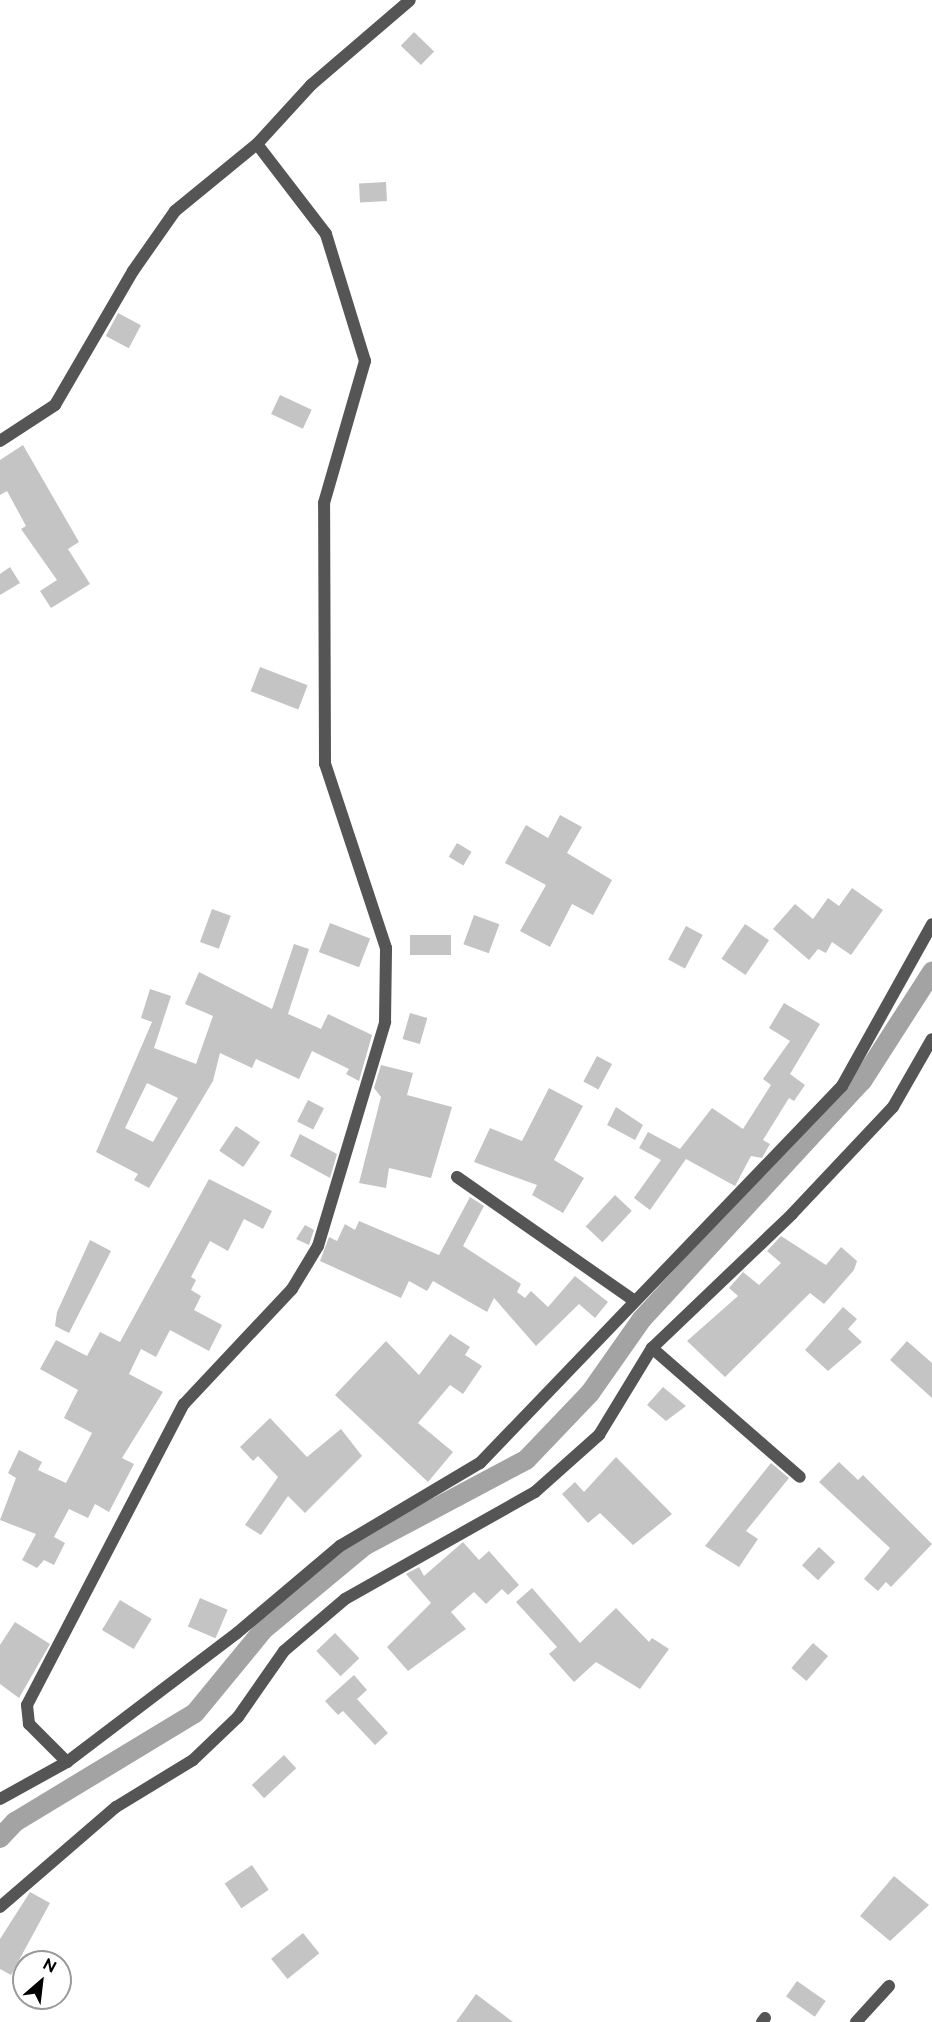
<!DOCTYPE html>
<html>
<head>
<meta charset="utf-8">
<style>
	body { margin:0 }
	#map { position:relative; width:932px; height:2022px; overflow:hidden; background:#fff; font-family:Raleway,sans-serif }
	div>[style] { position:absolute }
	[style*='--x'] { left:calc(var(--x)*1px); top:calc(var(--y)*1px); width:calc(var(--w)*1px); rotate:calc(var(--a)*1deg) }
	.canal>* { height:20px; margin:-10px; padding:0 10px; transform-origin:10px; border-radius:10px; background:#a3a3a3 }
	.building>* { inset:0; background:#c4c4c4; transform-origin:0 0 }
	.minor>* { height:12px; margin:-6px; padding:0 6px; transform-origin:6px; border-radius:6px; background:#555 }
	span { translate:-50% -50%; white-space:nowrap; text-align:center; line-height:1.15; -webkit-text-stroke:5px #fff; paint-order:stroke }
	.north { position:absolute; left:12px; top:1950px; width:60px; height:60px; box-sizing:border-box; background:#fff; border:2px solid #999; border-radius:50%; rotate:28deg; font-size:16px; font-weight:700; line-height:24px; text-align:center; color:#000 }
	.north::after { content:''; display:block; margin:auto; width:21px; height:27px; background:#000; clip-path:polygon(50% 0,100% 100%,50% 72%,0 100%) }
</style>
</head>
<body>
<div id="map">
	<div class="canal">
		<i style="--x:0;--y:1838;--w:22;--a:-47"></i>
		<i style="--x:15;--y:1822;--w:210;--a:-31.2"></i>
		<i style="--x:195;--y:1713;--w:109;--a:-50.6"></i>
		<i style="--x:264;--y:1629;--w:130;--a:-39.7"></i>
		<i style="--x:364;--y:1546;--w:183;--a:-28"></i>
		<i style="--x:526;--y:1460;--w:93;--a:-46.3"></i>
		<i style="--x:590;--y:1393;--w:90;--a:-54.9"></i>
		<i style="--x:642;--y:1319;--w:324;--a:-47.3"></i>
		<i style="--x:862;--y:1081;--w:130;--a:-57.3"></i>
	</div>
	<div class="building">
		<i style="left:414px;top:32px;width:28px;height:19px;rotate:44deg"></i>
		<i style="left:386px;top:182px;width:19px;height:27px;rotate:87deg"></i>
		<i style="left:118px;top:313px;width:26px;height:26px;rotate:28deg"></i>
		<i style="left:280px;top:395px;width:35px;height:21px;rotate:25deg"></i>
		<i style="clip-path:polygon(23px 445px,79px 542px,68px 549px,90px 584px,51px 608px,40px 591px,57px 580px,21px 529px,26px 526px,7px 491px,0 495px,0 460px)"></i>
		<i style="clip-path:polygon(10px 567px,20px 583px,0 595px,0 574px)"></i>
		<i style="left:260px;top:667px;width:51px;height:26px;rotate:21deg"></i>
		<i style="clip-path:polygon(560px 815px,582px 827px,567px 853px,612px 880px,593px 915px,572px 904px,550px 947px,520px 931px,546px 885px,505px 863px,526px 825px,548px 838px)"></i>
		<i style="left:457px;top:843px;width:17px;height:16px;rotate:31deg"></i>
		<i style="clip-path:polygon(852px 888px,883px 910px,851px 955px,832px 942px,826px 953px,818px 949px,809px 960px,773px 929px,795px 904px,813px 919px,828px 898px,839px 906px)"></i>
		<i style="left:212px;top:909px;width:20px;height:35px;rotate:20deg"></i>
		<i style="left:474px;top:915px;width:27px;height:31px;rotate:20deg"></i>
		<i style="left:330px;top:923px;width:43px;height:31px;rotate:21deg"></i>
		<i style="left:745px;top:924px;width:29px;height:42px;rotate:34deg"></i>
		<i style="left:686px;top:926px;width:19px;height:38px;rotate:28deg"></i>
		<i style="left:410px;top:935px;width:41px;height:20px"></i>
		<i style="clip-path:polygon(evenodd,294px 944px,309px 949px,288px 1014px,321px 1029px,328px 1014px,372px 1035px,359px 1081px,346px 1074px,349px 1069px,312px 1051px,299px 1079px,256px 1059px,252px 1068px,220px 1053px,213px 1081px,149px 1188px,134px 1180px,138px 1174px,96px 1152px,152px 1022px,141px 1018px,150px 989px,171px 996px,154px 1048px,196px 1064px,213px 1016px,185px 1004px,199px 972px,272px 1009px,294px 944px,147px 1083px,178px 1098px,153px 1142px,125px 1128px,147px 1083px)"></i>
		<i style="clip-path:polygon(784px 1003px,820px 1024px,790px 1074px,805px 1085px,794px 1101px,789px 1098px,763px 1140px,770px 1144px,762px 1158px,751px 1156px,735px 1186px,686px 1159px,650px 1210px,634px 1198px,661px 1160px,639px 1148px,648px 1132px,680px 1149px,712px 1108px,743px 1129px,771px 1085px,763px 1079px,790px 1041px,769px 1028px)"></i>
		<i style="left:410px;top:1013px;width:18px;height:27px;rotate:16deg"></i>
		<i style="left:597px;top:1056px;width:17px;height:29px;rotate:28deg"></i>
		<i style="clip-path:polygon(381px 1065px,413px 1073px,407px 1095px,452px 1107px,431px 1178px,389px 1168px,386px 1188px,359px 1183px,381px 1097px,374px 1088px)"></i>
		<i style="clip-path:polygon(549px 1088px,583px 1106px,554px 1160px,584px 1178px,563px 1213px,532px 1195px,537px 1185px,474px 1162px,490px 1128px,522px 1141px)"></i>
		<i style="left:308px;top:1100px;width:18px;height:24px;rotate:27deg"></i>
		<i style="clip-path:polygon(616px 1107px,643px 1125px,635px 1140px,607px 1125px)"></i>
		<i style="left:236px;top:1126px;width:29px;height:30px;rotate:34deg"></i>
		<i style="clip-path:polygon(300px 1134px,337px 1154px,330px 1178px,290px 1156px)"></i>
		<i style="clip-path:polygon(209px 1179px,272px 1211px,263px 1229px,244px 1219px,228px 1251px,210px 1241px,191px 1277px,196px 1280px,191px 1290px,201px 1296px,194px 1310px,222px 1325px,209px 1351px,170px 1330px,156px 1357px,141px 1349px,129px 1374px,163px 1392px,122px 1458px,134px 1464px,109px 1512px,95px 1504px,88px 1518px,69px 1509px,54px 1537px,65px 1543px,54px 1565px,44px 1560px,37px 1568px,22px 1560px,36px 1534px,0 1520px,16px 1478px,8px 1473px,19px 1450px,42px 1462px,38px 1470px,66px 1483px,92px 1433px,64px 1418px,78px 1390px,40px 1369px,56px 1340px,87px 1356px,100px 1332px,120px 1342px)"></i>
		<i style="left:615px;top:1195px;width:23px;height:43px;rotate:43deg"></i>
		<i style="clip-path:polygon(470px 1197px,484px 1206px,463px 1246px,521px 1284px,517px 1292px,525px 1298px,531px 1291px,548px 1307px,575px 1276px,608px 1302px,595px 1318px,579px 1304px,536px 1346px,494px 1298px,487px 1312px,433px 1281px,427px 1291px,409px 1281px,401px 1298px,320px 1261px,329px 1237px,337px 1241px,345px 1224px,355px 1230px,359px 1221px,439px 1255px)"></i>
		<i style="clip-path:polygon(305px 1225px,314px 1230px,309px 1245px,296px 1239px)"></i>
		<i style="clip-path:polygon(781px 1236px,826px 1265px,841px 1247px,857px 1261px,854px 1270px,824px 1304px,810px 1293px,725px 1377px,687px 1341px,738px 1296px,729px 1288px,743px 1272px,759px 1285px,781px 1263px,767px 1251px)"></i>
		<i style="clip-path:polygon(90px 1240px,111px 1251px,69px 1333px,55px 1326px,57px 1312px)"></i>
		<i style="clip-path:polygon(843px 1307px,857px 1319px,848px 1329px,862px 1342px,828px 1371px,805px 1350px)"></i>
		<i style="clip-path:polygon(450px 1334px,470px 1347px,465px 1355px,482px 1366px,463px 1394px,450px 1385px,418px 1423px,453px 1452px,428px 1482px,335px 1395px,386px 1341px,419px 1375px)"></i>
		<i style="clip-path:polygon(907px 1341px,932px 1363px,932px 1398px,890px 1360px)"></i>
		<i style="clip-path:polygon(663px 1387px,686px 1406px,666px 1421px,647px 1405px)"></i>
		<i style="clip-path:polygon(270px 1418px,307px 1457px,341px 1429px,362px 1456px,305px 1513px,288px 1496px,261px 1535px,245px 1525px,278px 1477px,258px 1456px,253px 1461px,240px 1447px)"></i>
		<i style="clip-path:polygon(616px 1457px,672px 1514px,633px 1545px,600px 1513px,588px 1523px,562px 1494px,575px 1482px,584px 1492px)"></i>
		<i style="clip-path:polygon(839px 1462px,858px 1480px,863px 1475px,932px 1544px,891px 1587px,886px 1582px,878px 1591px,864px 1579px,890px 1548px,819px 1482px)"></i>
		<i style="clip-path:polygon(771px 1463px,789px 1478px,746px 1531px,758px 1539px,739px 1567px,705px 1546px)"></i>
		<i style="clip-path:polygon(463px 1542px,479px 1560px,489px 1551px,519px 1585px,508px 1595px,502px 1589px,486px 1604px,474px 1592px,451px 1612px,466px 1629px,408px 1671px,387px 1647px,431px 1603px,406px 1574px,419px 1567px,424px 1576px)"></i>
		<i style="left:819px;top:1547px;width:22px;height:25px;rotate:43deg"></i>
		<i style="clip-path:polygon(532px 1588px,580px 1643px,616px 1608px,649px 1642px,652px 1638px,669px 1649px,640px 1689px,596px 1662px,574px 1682px,549px 1654px,557px 1647px,516px 1602px)"></i>
		<i style="left:200px;top:1598px;width:30px;height:31px;rotate:23deg"></i>
		<i style="left:120px;top:1600px;width:37px;height:35px;rotate:31deg"></i>
		<i style="clip-path:polygon(15px 1622px,50px 1644px,19px 1698px,0 1684px,0 1645px)"></i>
		<i style="left:335px;top:1633px;width:35px;height:26px;rotate:46deg"></i>
		<i style="left:813px;top:1643px;width:20px;height:33px;rotate:41deg"></i>
		<i style="clip-path:polygon(354px 1675px,367px 1690px,357px 1699px,388px 1733px,375px 1745px,343px 1711px,338px 1715px,325px 1701px)"></i>
		<i style="left:284px;top:1755px;width:18px;height:44px;rotate:47deg"></i>
		<i style="left:252px;top:1865px;width:30px;height:33px;rotate:56deg"></i>
		<i style="clip-path:polygon(894px 1876px,929px 1905px,890px 1941px,860px 1916px)"></i>
		<i style="clip-path:polygon(30px 1892px,50px 1903px,11px 1975px,0 1969px,0 1939px)"></i>
		<i style="left:303px;top:1933px;width:26px;height:41px;rotate:51deg"></i>
		<i style="left:797px;top:1981px;width:35px;height:19px;rotate:35deg"></i>
		<i style="clip-path:polygon(476px 1994px,513px 2022px,456px 2022px)"></i>
	</div>
	<div class="minor">
		<i style="--x:0;--y:441;--w:66;--a:-33.2"></i>
		<i style="--x:55;--y:405;--w:155;--a:-59.8"></i>
		<i style="--x:133;--y:271;--w:73;--a:-55"></i>
		<i style="--x:175;--y:211;--w:106;--a:-39.3"></i>
		<i style="--x:257;--y:144;--w:80;--a:-47.5"></i>
		<i style="--x:311;--y:85;--w:130;--a:-40.6"></i>
		<i style="--x:457;--y:1177;--w:215;--a:34.9"></i>
		<i style="--x:652;--y:1348;--w:196;--a:41.1"></i>
		<i style="--x:67;--y:1762;--w:54;--a:-135"></i>
		<i style="--x:29;--y:1724;--w:19;--a:-96"></i>
		<i style="--x:27;--y:1705;--w:339;--a:-62.5"></i>
		<i style="--x:184;--y:1404;--w:158;--a:-46.8"></i>
		<i style="--x:292;--y:1289;--w:50;--a:-58.8"></i>
		<i style="--x:318;--y:1246;--w:234;--a:-73.3"></i>
		<i style="--x:385;--y:1022;--w:74;--a:-89.2"></i>
		<i style="--x:386;--y:948;--w:194;--a:-108.3"></i>
		<i style="--x:325;--y:764;--w:261;--a:-90.2"></i>
		<i style="--x:324;--y:503;--w:148;--a:-73.9"></i>
		<i style="--x:365;--y:361;--w:133;--a:-107.1"></i>
		<i style="--x:326;--y:234;--w:113;--a:-127.5"></i>
		<i style="--x:0;--y:1799;--w:77;--a:-28.9"></i>
		<i style="--x:67;--y:1762;--w:213;--a:-37.2"></i>
		<i style="--x:237;--y:1633;--w:135;--a:-40.2"></i>
		<i style="--x:340;--y:1546;--w:163;--a:-30.7"></i>
		<i style="--x:480;--y:1463;--w:523;--a:-46.16"></i>
		<i style="--x:842;--y:1086;--w:185;--a:-60.9"></i>
		<i style="--x:0;--y:1907;--w:153;--a:-40.8"></i>
		<i style="--x:116;--y:1807;--w:90;--a:-31.4"></i>
		<i style="--x:193;--y:1760;--w:62;--a:-43.7"></i>
		<i style="--x:238;--y:1717;--w:80;--a:-55.1"></i>
		<i style="--x:284;--y:1651;--w:80;--a:-40.4"></i>
		<i style="--x:345;--y:1599;--w:218;--a:-29.4"></i>
		<i style="--x:535;--y:1492;--w:86;--a:-41.7"></i>
		<i style="--x:599;--y:1435;--w:102;--a:-58.7"></i>
		<i style="--x:652;--y:1348;--w:194;--a:-43.7"></i>
		<i style="--x:792;--y:1214;--w:147;--a:-46.7"></i>
		<i style="--x:893;--y:1107;--w:78;--a:-60.2"></i>
		<i style="--x:762;--y:2022;--w:5;--a:-53"></i>
		<i style="--x:856;--y:2022;--w:49;--a:-47.5"></i>
	</div>
	<div class="north">N</div>
</div>
</body>
</html>
